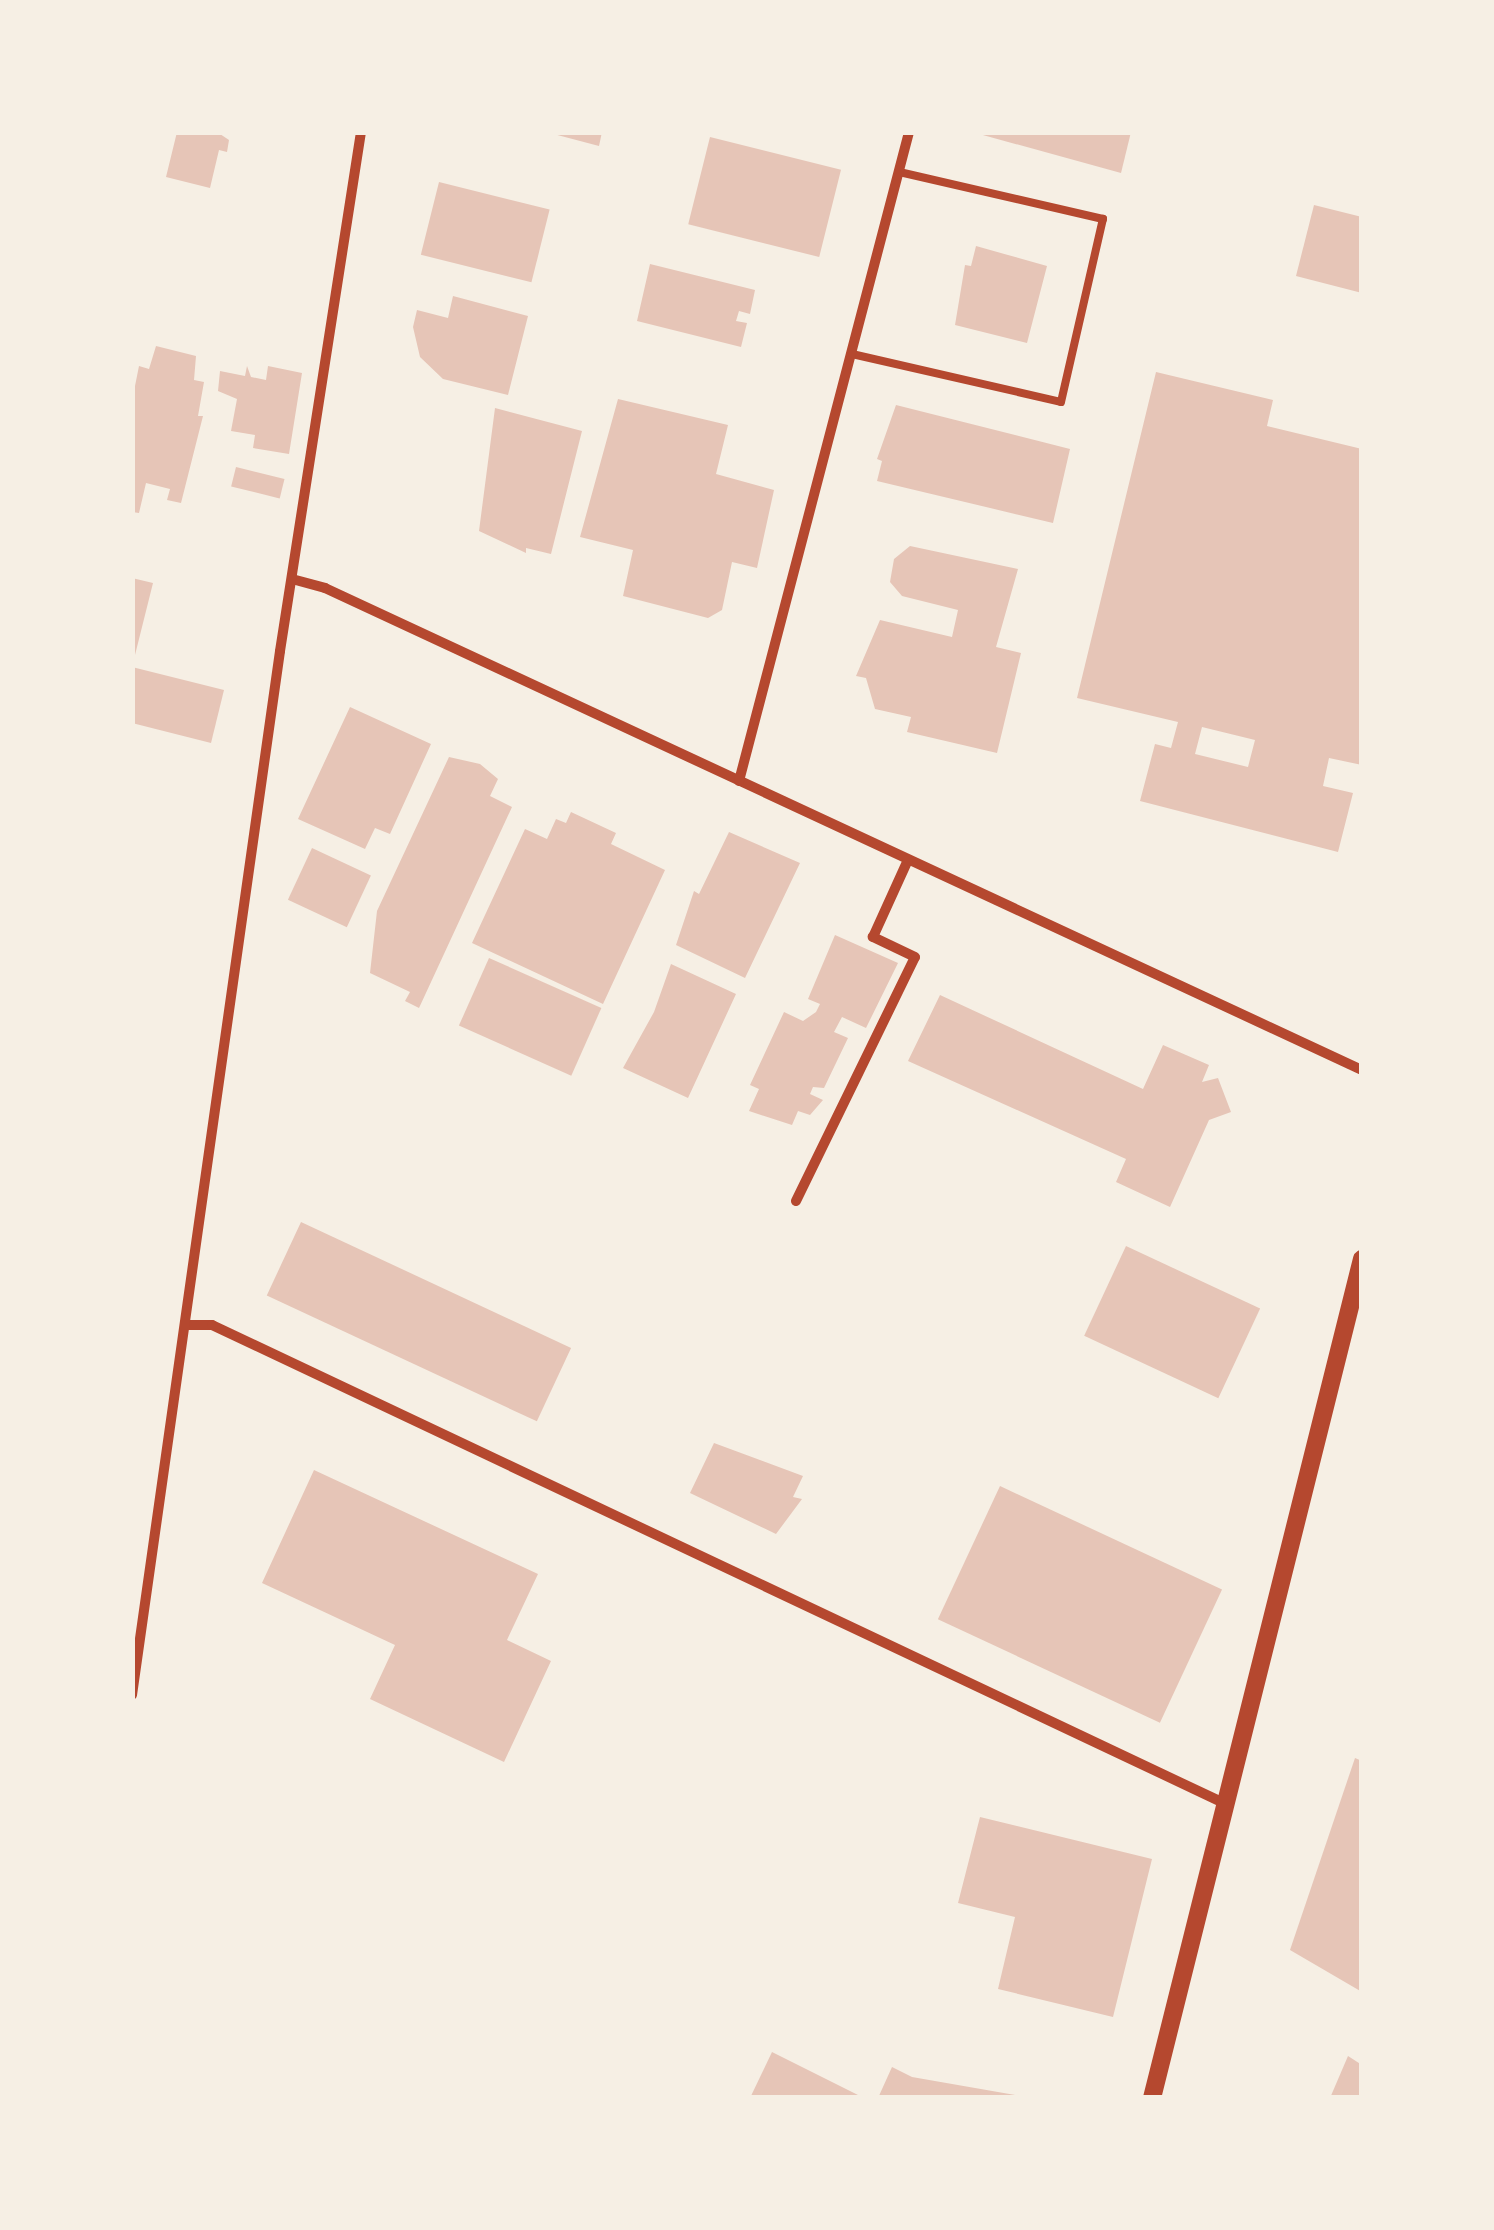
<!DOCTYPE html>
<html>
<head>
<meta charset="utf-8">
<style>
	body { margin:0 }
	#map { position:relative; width:1494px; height:2230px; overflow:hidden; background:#f6efe4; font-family:"Varela Round",sans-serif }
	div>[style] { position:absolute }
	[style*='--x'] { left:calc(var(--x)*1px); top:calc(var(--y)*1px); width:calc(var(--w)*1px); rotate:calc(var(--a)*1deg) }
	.building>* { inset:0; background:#e6c5b7; transform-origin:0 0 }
	.service>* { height:8px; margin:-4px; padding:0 4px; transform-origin:4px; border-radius:4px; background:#b5482f }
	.minor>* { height:10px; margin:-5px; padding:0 5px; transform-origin:5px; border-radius:5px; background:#b5482f }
	.tertiary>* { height:18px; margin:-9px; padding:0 9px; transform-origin:9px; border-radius:9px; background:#b5482f }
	span { translate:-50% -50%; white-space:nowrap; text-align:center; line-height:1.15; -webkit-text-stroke:9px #f6efe4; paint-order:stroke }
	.frame { position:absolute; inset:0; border:135px solid #f6efe4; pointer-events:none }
</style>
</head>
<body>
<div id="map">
	<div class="building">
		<i style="clip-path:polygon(177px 132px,217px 132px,229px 140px,227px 152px,219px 150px,210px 188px,166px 177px)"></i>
		<i style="clip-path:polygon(546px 132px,602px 132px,599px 146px)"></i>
		<i style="clip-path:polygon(972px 132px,1131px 132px,1121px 173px)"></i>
		<i style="left:710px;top:137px;width:135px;height:90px;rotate:14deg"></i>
		<i style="left:439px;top:182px;width:114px;height:75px;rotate:14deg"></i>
		<i style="clip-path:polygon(1314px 205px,1362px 217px,1362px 293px,1296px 276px)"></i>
		<i style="clip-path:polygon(976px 246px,1047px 266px,1027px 343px,955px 325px,965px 265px,971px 266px)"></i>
		<i style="clip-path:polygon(650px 264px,755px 290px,750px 314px,739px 311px,736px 321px,747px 323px,741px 347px,637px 321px)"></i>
		<i style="clip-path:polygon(453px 296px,528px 316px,508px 395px,443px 379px,420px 357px,413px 327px,417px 310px,448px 318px)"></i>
		<i style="clip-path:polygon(156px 346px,196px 356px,194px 380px,204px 382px,198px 416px,203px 416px,181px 503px,167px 500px,170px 489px,146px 483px,139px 513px,132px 512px,132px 401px,139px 366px,149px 369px)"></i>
		<i style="clip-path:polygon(247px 366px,251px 377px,266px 380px,268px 366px,302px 373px,289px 454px,253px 448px,255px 435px,231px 431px,237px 399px,218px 391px,220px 371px,245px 376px)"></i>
		<i style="clip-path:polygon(evenodd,1156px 372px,1273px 400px,1267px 426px,1362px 449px,1362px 765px,1329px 758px,1323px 786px,1353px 793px,1338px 852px,1140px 801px,1155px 744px,1171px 748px,1178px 722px,1077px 698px,1156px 372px,1202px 727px,1255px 740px,1248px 767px,1195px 754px,1202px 727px)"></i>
		<i style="clip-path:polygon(618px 399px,728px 425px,716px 474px,774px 490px,757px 568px,732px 562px,722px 610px,708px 618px,623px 596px,633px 550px,580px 537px)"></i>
		<i style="clip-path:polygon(896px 405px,1070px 449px,1053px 523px,877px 481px,882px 461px,877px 459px)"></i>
		<i style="clip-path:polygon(495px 408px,582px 431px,551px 554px,526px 548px,526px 553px,479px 531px)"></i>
		<i style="left:236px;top:467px;width:50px;height:20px;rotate:14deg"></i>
		<i style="clip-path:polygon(910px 546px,1018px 569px,996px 647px,1021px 653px,997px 753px,907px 732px,911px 717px,875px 709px,866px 678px,856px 676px,880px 620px,952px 637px,958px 610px,902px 596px,890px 582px,894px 559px)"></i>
		<i style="clip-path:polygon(132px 578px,153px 583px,134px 659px,132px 658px)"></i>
		<i style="clip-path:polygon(132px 667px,224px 690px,211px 743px,132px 723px)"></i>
		<i style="clip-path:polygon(350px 707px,431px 744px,390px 834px,375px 828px,365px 849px,298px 819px)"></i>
		<i style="clip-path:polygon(449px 757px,480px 764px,498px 779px,490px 796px,512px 807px,419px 1008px,405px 1001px,410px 992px,370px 973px,377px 911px)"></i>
		<i style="clip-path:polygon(571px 812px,616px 833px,611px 844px,665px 870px,603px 1004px,472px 943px,525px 829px,547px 839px,556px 819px,566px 823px)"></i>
		<i style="clip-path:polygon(729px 832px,800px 863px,745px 978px,676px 945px,694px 891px,699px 894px)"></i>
		<i style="left:312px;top:848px;width:65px;height:57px;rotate:25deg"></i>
		<i style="clip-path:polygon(835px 935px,898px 963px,866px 1028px,842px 1017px,834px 1032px,848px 1038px,824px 1088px,813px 1087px,810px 1094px,823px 1100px,810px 1115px,798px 1111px,792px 1125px,749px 1111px,759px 1089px,750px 1085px,784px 1012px,803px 1021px,816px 1012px,820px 1004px,808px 999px)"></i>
		<i style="left:489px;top:958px;width:123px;height:74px;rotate:24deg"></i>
		<i style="clip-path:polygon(671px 964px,736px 994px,688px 1098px,623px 1068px,654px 1012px)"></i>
		<i style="clip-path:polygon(940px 995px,1143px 1089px,1163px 1045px,1209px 1065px,1202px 1082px,1218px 1078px,1231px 1112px,1209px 1120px,1170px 1207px,1116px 1182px,1126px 1159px,908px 1061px)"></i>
		<i style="left:301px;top:1222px;width:298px;height:81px;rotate:25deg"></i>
		<i style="left:1126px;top:1246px;width:148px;height:99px;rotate:25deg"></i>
		<i style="clip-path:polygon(714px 1443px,803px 1476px,793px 1497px,802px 1499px,776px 1534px,690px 1493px)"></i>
		<i style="clip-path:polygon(314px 1470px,538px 1574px,507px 1640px,551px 1661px,504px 1762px,370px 1699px,395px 1645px,262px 1583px)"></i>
		<i style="left:1000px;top:1486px;width:245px;height:147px;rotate:25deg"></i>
		<i style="clip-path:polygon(1355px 1758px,1362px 1761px,1362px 1992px,1290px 1950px)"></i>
		<i style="clip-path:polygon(980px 1817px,1152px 1859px,1113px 2017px,998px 1989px,1015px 1917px,958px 1903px)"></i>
		<i style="clip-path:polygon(772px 2052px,864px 2098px,750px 2098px)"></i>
		<i style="clip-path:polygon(1348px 2056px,1362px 2065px,1362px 2098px,1330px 2098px)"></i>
		<i style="clip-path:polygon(892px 2067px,912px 2077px,1032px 2098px,878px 2098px)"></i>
	</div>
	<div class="service">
		<i style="--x:852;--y:354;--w:214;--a:12.9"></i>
		<i style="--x:1061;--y:402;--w:188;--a:-77.1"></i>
		<i style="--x:1103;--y:219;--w:209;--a:-167"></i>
	</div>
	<div class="minor">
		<i style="--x:292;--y:579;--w:34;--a:15"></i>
		<i style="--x:325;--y:588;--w:1144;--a:24.93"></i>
		<i style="--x:739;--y:781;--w:671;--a:-75.32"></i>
		<i style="--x:796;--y:1201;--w:271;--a:-64"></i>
		<i style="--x:915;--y:957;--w:47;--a:-154.5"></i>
		<i style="--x:873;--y:937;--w:85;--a:-65.6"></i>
		<i style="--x:186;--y:1325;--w:26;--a:0"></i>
		<i style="--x:212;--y:1325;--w:1121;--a:25.29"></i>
		<i style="--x:132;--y:1695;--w:1054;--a:-81.93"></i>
		<i style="--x:280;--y:651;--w:525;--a:-81.13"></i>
	</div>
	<div class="tertiary">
		<i style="--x:1152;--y:2098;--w:865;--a:-75.95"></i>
	</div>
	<div class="frame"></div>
</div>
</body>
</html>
